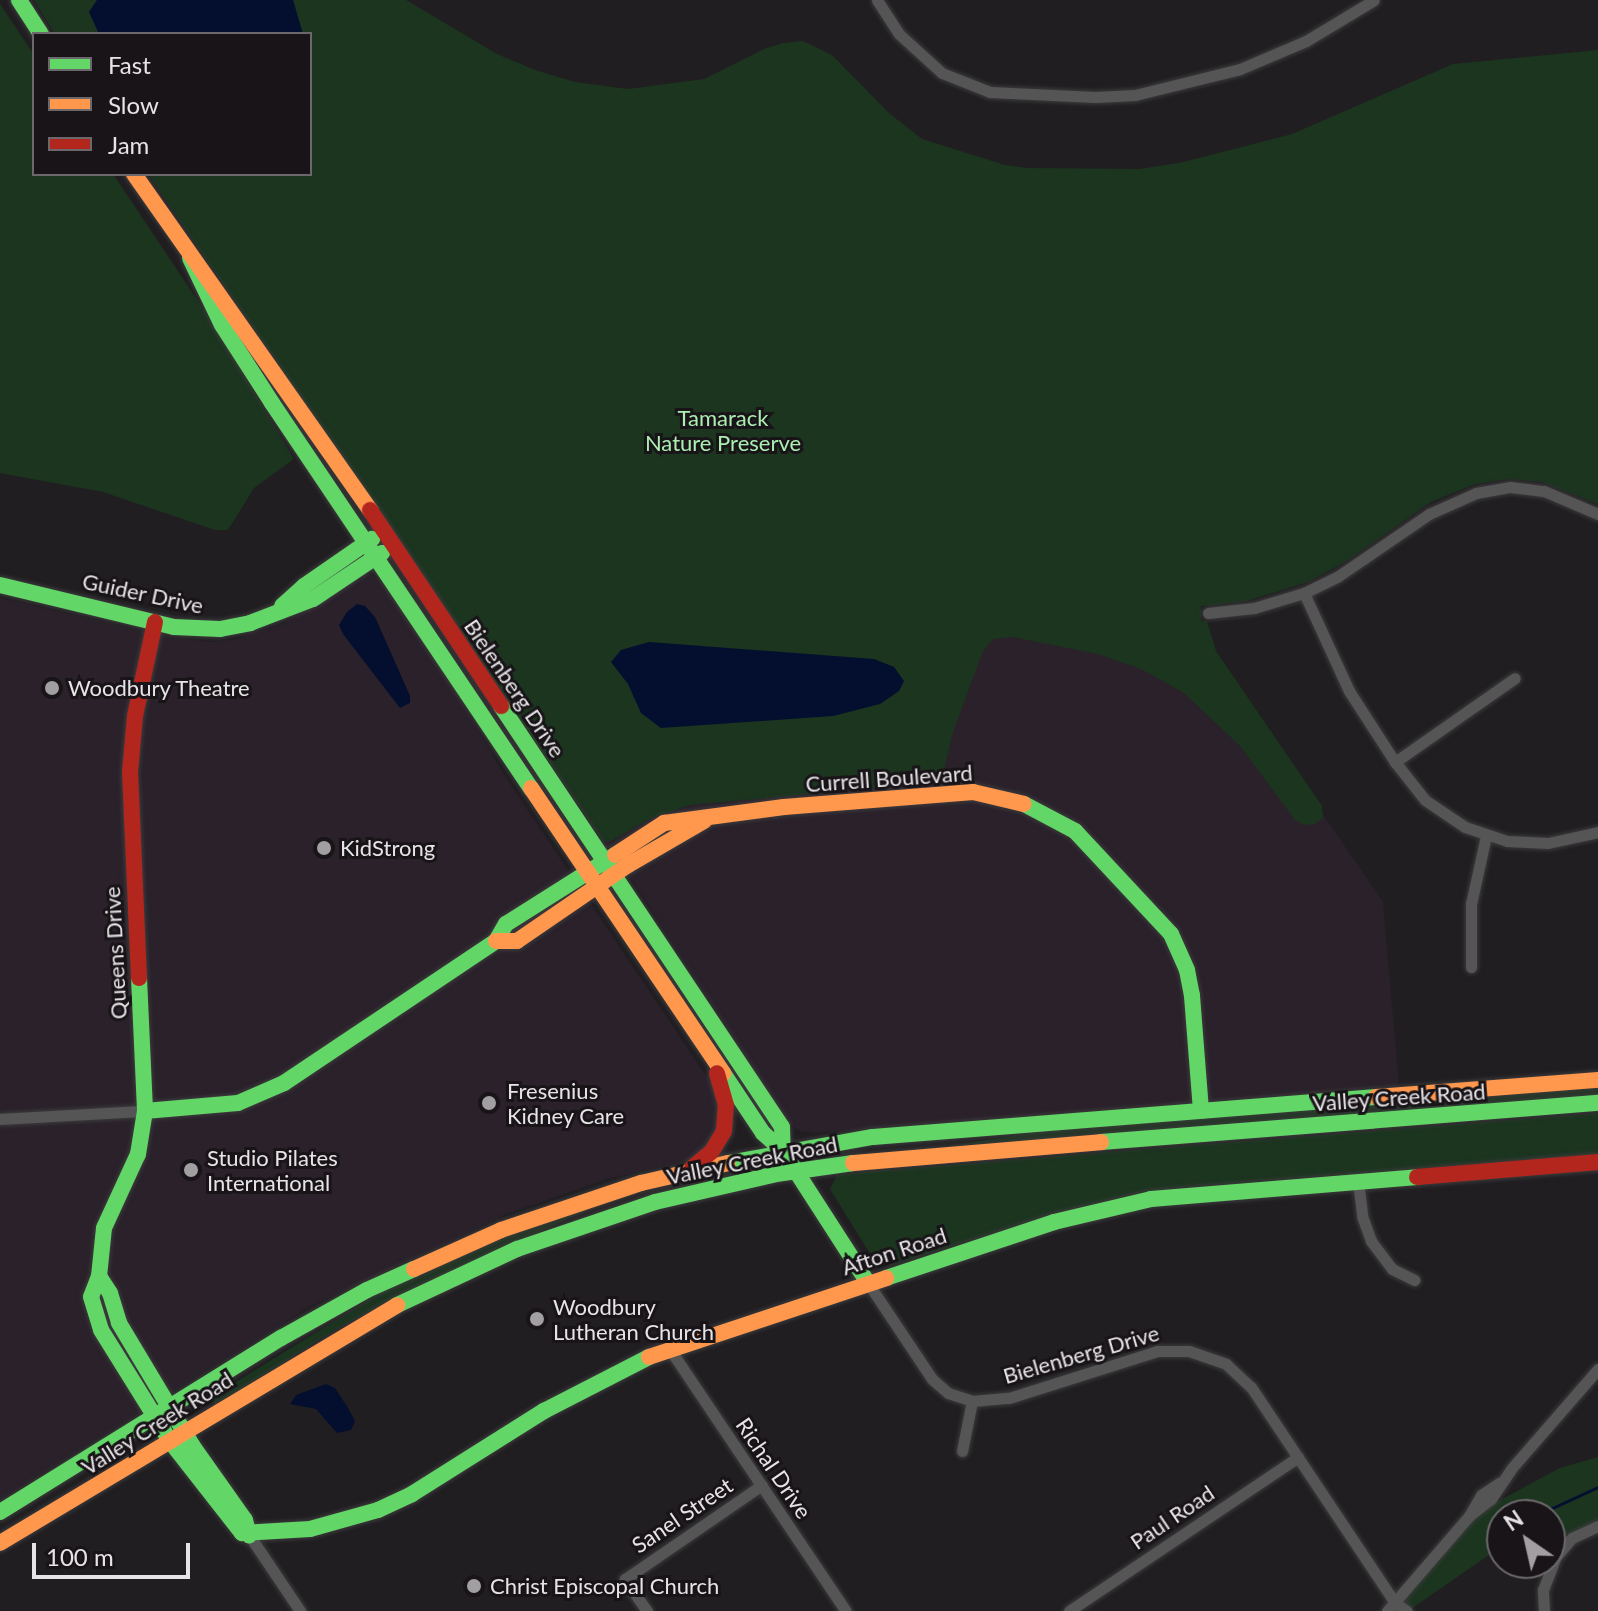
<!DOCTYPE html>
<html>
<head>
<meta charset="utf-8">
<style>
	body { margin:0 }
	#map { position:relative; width:1598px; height:1611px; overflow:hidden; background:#201e21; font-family:Lato,sans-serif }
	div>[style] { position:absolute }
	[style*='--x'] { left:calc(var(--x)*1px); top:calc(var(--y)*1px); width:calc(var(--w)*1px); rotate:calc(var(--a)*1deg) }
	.built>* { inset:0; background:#2a212a }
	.green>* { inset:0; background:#1b351f }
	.water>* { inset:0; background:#040e2f }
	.stream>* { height:3px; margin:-1.5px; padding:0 1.5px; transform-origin:1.5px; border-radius:1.5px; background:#040e2f }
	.roads { filter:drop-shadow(0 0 2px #3c3b3c) drop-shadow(0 0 2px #3c3b3c) }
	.street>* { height:11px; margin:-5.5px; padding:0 5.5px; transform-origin:5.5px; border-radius:5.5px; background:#565555 }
	.fast>* { height:16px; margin:-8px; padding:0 8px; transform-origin:8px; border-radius:8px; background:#63d668 }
	.slow>* { height:16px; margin:-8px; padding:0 8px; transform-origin:8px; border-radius:8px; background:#ff974d }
	.jam>* { height:16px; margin:-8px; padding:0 8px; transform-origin:8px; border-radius:8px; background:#b3261e }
	.dots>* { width:22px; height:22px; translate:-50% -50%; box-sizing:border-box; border:4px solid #181418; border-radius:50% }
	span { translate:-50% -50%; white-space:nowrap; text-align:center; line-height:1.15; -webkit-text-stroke:6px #181418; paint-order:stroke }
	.park-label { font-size:22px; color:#abeeb2 }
	.street-label { font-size:22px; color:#e7e4e7 }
	.poi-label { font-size:22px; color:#e7e4e7 }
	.left { translate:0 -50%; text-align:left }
	.legend { position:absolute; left:32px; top:32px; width:280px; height:144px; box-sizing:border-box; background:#181418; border:2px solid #6b676b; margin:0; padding:10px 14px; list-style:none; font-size:24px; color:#e7e4e7 }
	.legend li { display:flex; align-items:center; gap:16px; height:40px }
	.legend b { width:40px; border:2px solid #6b676b }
	.north { position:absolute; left:1486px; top:1499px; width:80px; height:80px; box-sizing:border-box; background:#181418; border:2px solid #6b676b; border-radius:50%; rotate:326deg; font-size:22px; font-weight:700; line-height:32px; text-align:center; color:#e7e4e7 }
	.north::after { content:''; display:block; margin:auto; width:28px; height:36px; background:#a19fa2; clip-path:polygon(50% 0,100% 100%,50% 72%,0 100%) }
	.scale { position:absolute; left:32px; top:1543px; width:158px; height:36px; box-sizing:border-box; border:4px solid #e7e4e7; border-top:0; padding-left:10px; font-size:24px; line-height:28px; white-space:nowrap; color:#e7e4e7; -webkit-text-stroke:6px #181418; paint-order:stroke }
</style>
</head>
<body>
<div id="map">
	<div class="built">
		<i style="clip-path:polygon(370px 574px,385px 584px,451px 683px,500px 768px,713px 1086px,718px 1097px,717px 1134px,689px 1160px,608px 1179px,509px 1213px,307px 1308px,0 1499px,0 598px,172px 638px,212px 642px,236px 639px,283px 624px,361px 575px)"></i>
		<i style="clip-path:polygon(986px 631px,1202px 638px,1383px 902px,1399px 1086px,815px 1133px,800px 1131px,788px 1122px,634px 882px,598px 839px,610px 841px,651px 818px,694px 804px,931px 783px)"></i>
	</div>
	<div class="green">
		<i style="clip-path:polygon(34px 0,406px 0,497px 54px,535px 70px,575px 82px,628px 89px,704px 79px,764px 49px,783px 43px,803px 41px,832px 55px,889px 113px,922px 139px,1005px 165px,1029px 168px,1139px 169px,1179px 163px,1292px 134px,1453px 64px,1598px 50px,1598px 504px,1542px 482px,1508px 479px,1475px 484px,1431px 502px,1345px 562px,1308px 582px,1246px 601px,1201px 606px,1201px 621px,1207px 621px,1216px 651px,1322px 806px,1323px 818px,1315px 824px,1304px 825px,1295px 820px,1240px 746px,1184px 693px,1141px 669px,1098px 654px,1012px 637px,993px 639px,983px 651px,953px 732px,941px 782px,690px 805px,651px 818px,611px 841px,603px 841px,148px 174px,310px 174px,310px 34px,55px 34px)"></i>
		<i style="clip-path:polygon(0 4px,34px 55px,34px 174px,113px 174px,212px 322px,294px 459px,254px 488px,228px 530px,215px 530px,103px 492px,0 473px)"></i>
		<i style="clip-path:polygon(1598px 1088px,1598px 1096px,950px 1146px,1042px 1131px)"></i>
		<i style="clip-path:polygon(1598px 1113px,1598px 1154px,1153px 1190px,1054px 1213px,890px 1266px,874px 1260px,830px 1189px,837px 1175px,874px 1171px)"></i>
		<i style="clip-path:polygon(618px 1197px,414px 1288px,333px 1331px,215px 1405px,210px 1398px,391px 1286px,519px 1230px)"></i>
		<i style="clip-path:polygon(1598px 1457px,1598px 1526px,1583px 1532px,1555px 1558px,1550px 1554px,1550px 1515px,1502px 1515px,1502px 1546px,1408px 1611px,1395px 1603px,1467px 1518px,1560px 1468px)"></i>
	</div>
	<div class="water">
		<i style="clip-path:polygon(97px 0,293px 0,303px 34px,99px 34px,89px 12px)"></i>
		<i style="clip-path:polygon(357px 604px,365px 606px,375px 617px,410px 696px,410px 703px,400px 708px,343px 634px,339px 625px,347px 612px)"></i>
		<i style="clip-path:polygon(649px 642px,874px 659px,894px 667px,904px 681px,899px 691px,880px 704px,833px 716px,661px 728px,641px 713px,628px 684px,611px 662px,621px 650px)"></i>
		<i style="clip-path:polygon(326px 1384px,335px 1388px,348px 1408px,355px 1421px,351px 1430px,337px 1433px,316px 1409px,290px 1404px,296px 1395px)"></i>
	</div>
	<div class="stream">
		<i style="--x:1537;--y:1515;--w:67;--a:-24.7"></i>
		<i style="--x:1490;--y:1545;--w:14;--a:-30"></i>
	</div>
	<div class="roads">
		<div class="street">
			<i style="--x:877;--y:0;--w:40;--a:57.1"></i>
			<i style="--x:899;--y:34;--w:58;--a:42.2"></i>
			<i style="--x:942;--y:73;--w:52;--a:21.6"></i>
			<i style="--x:990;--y:92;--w:105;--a:2.7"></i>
			<i style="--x:1095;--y:97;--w:40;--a:-2.9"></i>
			<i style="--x:1135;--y:95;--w:108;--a:-13.9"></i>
			<i style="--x:1240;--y:69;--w:72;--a:-23"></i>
			<i style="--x:1306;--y:41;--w:79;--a:-31.1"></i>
			<i style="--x:1304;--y:593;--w:108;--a:65.3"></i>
			<i style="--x:1349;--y:691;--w:85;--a:57.1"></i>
			<i style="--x:1395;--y:762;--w:48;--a:51.7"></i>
			<i style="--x:1425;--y:800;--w:48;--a:34"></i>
			<i style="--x:1465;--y:827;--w:44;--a:18.4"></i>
			<i style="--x:1507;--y:841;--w:41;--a:2.8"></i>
			<i style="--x:1548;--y:843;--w:51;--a:-12.4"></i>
			<i style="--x:1208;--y:613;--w:46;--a:-6.2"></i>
			<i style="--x:1254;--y:608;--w:52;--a:-16.7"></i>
			<i style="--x:1304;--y:593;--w:37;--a:-26"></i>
			<i style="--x:1337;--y:577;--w:112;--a:-34.4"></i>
			<i style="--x:1429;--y:514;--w:51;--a:-24.1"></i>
			<i style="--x:1476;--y:493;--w:35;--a:-10"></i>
			<i style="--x:1510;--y:487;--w:34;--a:7"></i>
			<i style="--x:1544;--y:491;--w:59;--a:23.1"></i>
			<i style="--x:1395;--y:762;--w:146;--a:-35"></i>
			<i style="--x:1471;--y:967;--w:63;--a:-90"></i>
			<i style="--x:1471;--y:904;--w:70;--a:-77.6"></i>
			<i style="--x:0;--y:1119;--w:145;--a:-3.2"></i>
			<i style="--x:1358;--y:1181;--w:35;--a:83"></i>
			<i style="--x:1362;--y:1216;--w:27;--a:70"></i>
			<i style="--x:1371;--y:1241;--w:35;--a:53"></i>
			<i style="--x:1392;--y:1269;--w:25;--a:26"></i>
			<i style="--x:868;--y:1283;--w:115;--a:56.3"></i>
			<i style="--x:932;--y:1379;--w:21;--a:41"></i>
			<i style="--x:948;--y:1393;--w:25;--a:18"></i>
			<i style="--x:972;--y:1401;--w:37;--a:-5"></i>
			<i style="--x:1009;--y:1398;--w:155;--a:-17.6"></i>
			<i style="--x:1157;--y:1351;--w:32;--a:0"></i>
			<i style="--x:1189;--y:1351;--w:39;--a:19"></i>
			<i style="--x:1226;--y:1364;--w:34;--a:43"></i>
			<i style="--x:1251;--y:1387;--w:260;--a:56.3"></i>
			<i style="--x:1395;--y:1603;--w:14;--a:34"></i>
			<i style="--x:669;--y:1348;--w:317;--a:56.1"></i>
			<i style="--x:962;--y:1451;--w:51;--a:-78.7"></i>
			<i style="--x:1469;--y:1516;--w:28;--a:-38"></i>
			<i style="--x:1491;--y:1499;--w:36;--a:-56"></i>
			<i style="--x:1511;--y:1469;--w:133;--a:-49"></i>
			<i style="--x:249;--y:1535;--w:92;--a:56.1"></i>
			<i style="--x:647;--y:1611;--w:39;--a:-125"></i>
			<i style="--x:625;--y:1579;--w:166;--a:-34.5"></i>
			<i style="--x:1069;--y:1611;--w:276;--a:-33.9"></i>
			<i style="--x:1387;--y:1611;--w:125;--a:-49.2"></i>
			<i style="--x:1469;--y:1516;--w:24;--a:-60"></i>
			<i style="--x:1481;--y:1495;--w:22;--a:-34"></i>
			<i style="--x:1544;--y:1611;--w:21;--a:-93"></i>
			<i style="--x:1543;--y:1590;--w:34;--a:-69"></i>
			<i style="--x:1555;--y:1558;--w:26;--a:-50"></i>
			<i style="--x:1572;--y:1538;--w:29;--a:-25"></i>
		</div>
		<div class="fast">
			<i style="--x:19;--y:0;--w:40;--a:57.1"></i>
			<i style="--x:190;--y:258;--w:74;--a:64.5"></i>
			<i style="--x:222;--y:325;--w:93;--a:57.3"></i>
			<i style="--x:272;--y:403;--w:464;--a:56.1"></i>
			<i style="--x:0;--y:585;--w:179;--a:13.6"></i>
			<i style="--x:174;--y:627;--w:46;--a:2.5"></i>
			<i style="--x:220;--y:629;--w:31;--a:-11"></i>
			<i style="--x:250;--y:623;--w:67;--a:-20.9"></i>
			<i style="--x:313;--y:599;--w:83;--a:-33.7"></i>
			<i style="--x:282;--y:606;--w:30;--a:-42"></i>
			<i style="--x:304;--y:586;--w:83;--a:-34.7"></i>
			<i style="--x:501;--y:706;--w:506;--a:56.28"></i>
			<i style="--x:782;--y:1127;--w:24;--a:88"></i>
			<i style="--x:1024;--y:804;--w:58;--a:27.9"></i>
			<i style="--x:1075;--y:831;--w:141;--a:47"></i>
			<i style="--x:1171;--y:934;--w:39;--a:66"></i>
			<i style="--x:1187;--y:970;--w:26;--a:79"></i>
			<i style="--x:1192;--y:996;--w:115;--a:85.5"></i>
			<i style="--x:139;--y:978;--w:133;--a:87.4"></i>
			<i style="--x:145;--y:1111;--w:44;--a:99.2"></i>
			<i style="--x:138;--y:1154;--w:81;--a:114.7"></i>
			<i style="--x:104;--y:1228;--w:48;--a:95.9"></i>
			<i style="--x:99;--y:1276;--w:22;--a:111"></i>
			<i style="--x:91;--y:1297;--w:34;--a:73"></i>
			<i style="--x:101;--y:1330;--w:131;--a:58.1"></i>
			<i style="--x:170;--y:1441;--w:117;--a:52"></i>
			<i style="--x:242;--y:1533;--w:68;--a:-3.4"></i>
			<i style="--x:310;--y:1529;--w:71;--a:-15.6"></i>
			<i style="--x:378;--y:1510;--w:38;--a:-25"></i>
			<i style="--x:412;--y:1494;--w:156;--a:-32.2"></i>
			<i style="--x:544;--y:1411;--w:118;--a:-27.2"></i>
			<i style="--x:723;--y:1073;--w:72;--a:56.3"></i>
			<i style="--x:763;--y:1133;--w:27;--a:42"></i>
			<i style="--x:783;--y:1151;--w:157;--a:57.2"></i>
			<i style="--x:145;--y:1111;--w:93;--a:-4.9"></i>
			<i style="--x:238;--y:1103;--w:50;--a:-23.5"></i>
			<i style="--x:284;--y:1083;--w:255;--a:-33.8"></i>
			<i style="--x:496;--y:941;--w:20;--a:-60"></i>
			<i style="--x:506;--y:924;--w:129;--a:-32.3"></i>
			<i style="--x:1101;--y:1142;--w:499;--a:-4.5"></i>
			<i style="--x:728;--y:1163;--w:147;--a:-10.2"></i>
			<i style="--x:873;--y:1137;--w:505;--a:-4.55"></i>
			<i style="--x:99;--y:1276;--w:20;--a:57"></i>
			<i style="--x:110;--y:1293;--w:31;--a:73"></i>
			<i style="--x:119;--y:1323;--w:142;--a:59.1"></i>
			<i style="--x:192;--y:1445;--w:92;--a:54.8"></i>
			<i style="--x:245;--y:1520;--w:16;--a:75"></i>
			<i style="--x:886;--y:1278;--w:177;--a:-18.4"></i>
			<i style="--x:1054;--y:1222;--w:100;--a:-13.3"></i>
			<i style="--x:1151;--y:1199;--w:267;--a:-4.7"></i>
			<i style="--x:397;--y:1305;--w:132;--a:-25"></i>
			<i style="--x:517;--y:1249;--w:146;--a:-18.8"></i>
			<i style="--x:655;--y:1202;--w:124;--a:-13"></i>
			<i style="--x:776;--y:1174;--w:78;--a:-8.1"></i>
			<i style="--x:0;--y:1512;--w:331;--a:-31.8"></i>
			<i style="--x:281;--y:1338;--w:98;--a:-29.2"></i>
			<i style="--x:367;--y:1290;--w:51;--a:-24.1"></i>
		</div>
		<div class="slow">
			<i style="--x:134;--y:174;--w:411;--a:54.9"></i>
			<i style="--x:531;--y:788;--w:344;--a:56"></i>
			<i style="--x:615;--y:855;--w:59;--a:-33.1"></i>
			<i style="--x:664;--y:823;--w:121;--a:-7.6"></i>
			<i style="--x:784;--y:807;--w:190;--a:-4.5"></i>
			<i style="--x:973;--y:792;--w:52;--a:13.2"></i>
			<i style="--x:496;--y:941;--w:21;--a:0"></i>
			<i style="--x:517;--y:941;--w:135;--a:-34.4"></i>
			<i style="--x:628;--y:865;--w:88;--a:-30.1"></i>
			<i style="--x:1376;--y:1097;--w:223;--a:-4.4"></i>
			<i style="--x:853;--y:1163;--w:249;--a:-4.8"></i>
			<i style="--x:414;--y:1269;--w:95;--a:-24.1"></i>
			<i style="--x:501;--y:1230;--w:148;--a:-18.6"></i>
			<i style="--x:641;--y:1183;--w:89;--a:-12.9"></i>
			<i style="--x:649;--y:1357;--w:250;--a:-18.4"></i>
			<i style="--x:0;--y:1543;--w:463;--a:-30.9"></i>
		</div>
		<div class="jam">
			<i style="--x:370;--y:510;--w:236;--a:56.2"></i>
			<i style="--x:139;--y:978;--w:206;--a:-92.5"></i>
			<i style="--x:130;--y:772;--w:56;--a:-84.9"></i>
			<i style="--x:135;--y:716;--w:96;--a:-78"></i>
			<i style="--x:692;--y:1168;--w:26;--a:-40"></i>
			<i style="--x:712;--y:1151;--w:23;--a:-59"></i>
			<i style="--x:724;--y:1131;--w:26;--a:-86"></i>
			<i style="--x:726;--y:1105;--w:33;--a:-106"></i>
			<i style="--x:1417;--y:1177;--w:182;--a:-4.7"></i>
		</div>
	</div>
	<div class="dots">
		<i style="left:52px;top:688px;background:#a19fa2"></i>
		<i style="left:324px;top:848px;background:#a19fa2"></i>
		<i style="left:489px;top:1103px;background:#a19fa2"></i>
		<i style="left:191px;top:1170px;background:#a19fa2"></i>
		<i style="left:537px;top:1319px;background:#a19fa2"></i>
		<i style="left:474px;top:1586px;background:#a19fa2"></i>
	</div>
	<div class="park-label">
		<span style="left:723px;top:430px">Tamarack<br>Nature Preserve</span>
	</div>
	<div class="street-label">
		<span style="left:143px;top:593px;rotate:12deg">Guider Drive</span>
		<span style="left:515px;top:688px;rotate:56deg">Bielenberg Drive</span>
		<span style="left:889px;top:778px;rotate:-4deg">Currell Boulevard</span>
		<span style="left:115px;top:953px;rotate:-93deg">Queens Drive</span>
		<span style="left:1399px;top:1097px;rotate:-4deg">Valley Creek Road</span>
		<span style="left:752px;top:1160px;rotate:-11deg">Valley Creek Road</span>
		<span style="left:894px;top:1251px;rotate:-18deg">Afton Road</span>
		<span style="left:1081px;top:1354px;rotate:-16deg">Bielenberg Drive</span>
		<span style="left:157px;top:1423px;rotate:-32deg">Valley Creek Road</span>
		<span style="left:774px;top:1468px;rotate:56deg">Richal Drive</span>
		<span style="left:682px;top:1515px;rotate:-34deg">Sanel Street</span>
		<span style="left:1172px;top:1517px;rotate:-34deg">Paul Road</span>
	</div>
	<div class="poi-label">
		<span class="left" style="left:68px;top:688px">Woodbury Theatre</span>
		<span class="left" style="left:340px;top:848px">KidStrong</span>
		<span class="left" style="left:507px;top:1103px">Fresenius<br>Kidney Care</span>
		<span class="left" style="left:207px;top:1170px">Studio Pilates<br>International</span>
		<span class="left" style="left:553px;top:1319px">Woodbury<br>Lutheran Church</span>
		<span class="left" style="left:490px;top:1586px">Christ Episcopal Church</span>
	</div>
	<ul class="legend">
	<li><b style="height:10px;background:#63d668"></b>Fast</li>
	<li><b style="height:10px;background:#ff974d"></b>Slow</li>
	<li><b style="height:10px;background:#b3261e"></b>Jam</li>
	</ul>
	<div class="north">N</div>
	<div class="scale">100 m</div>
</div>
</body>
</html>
